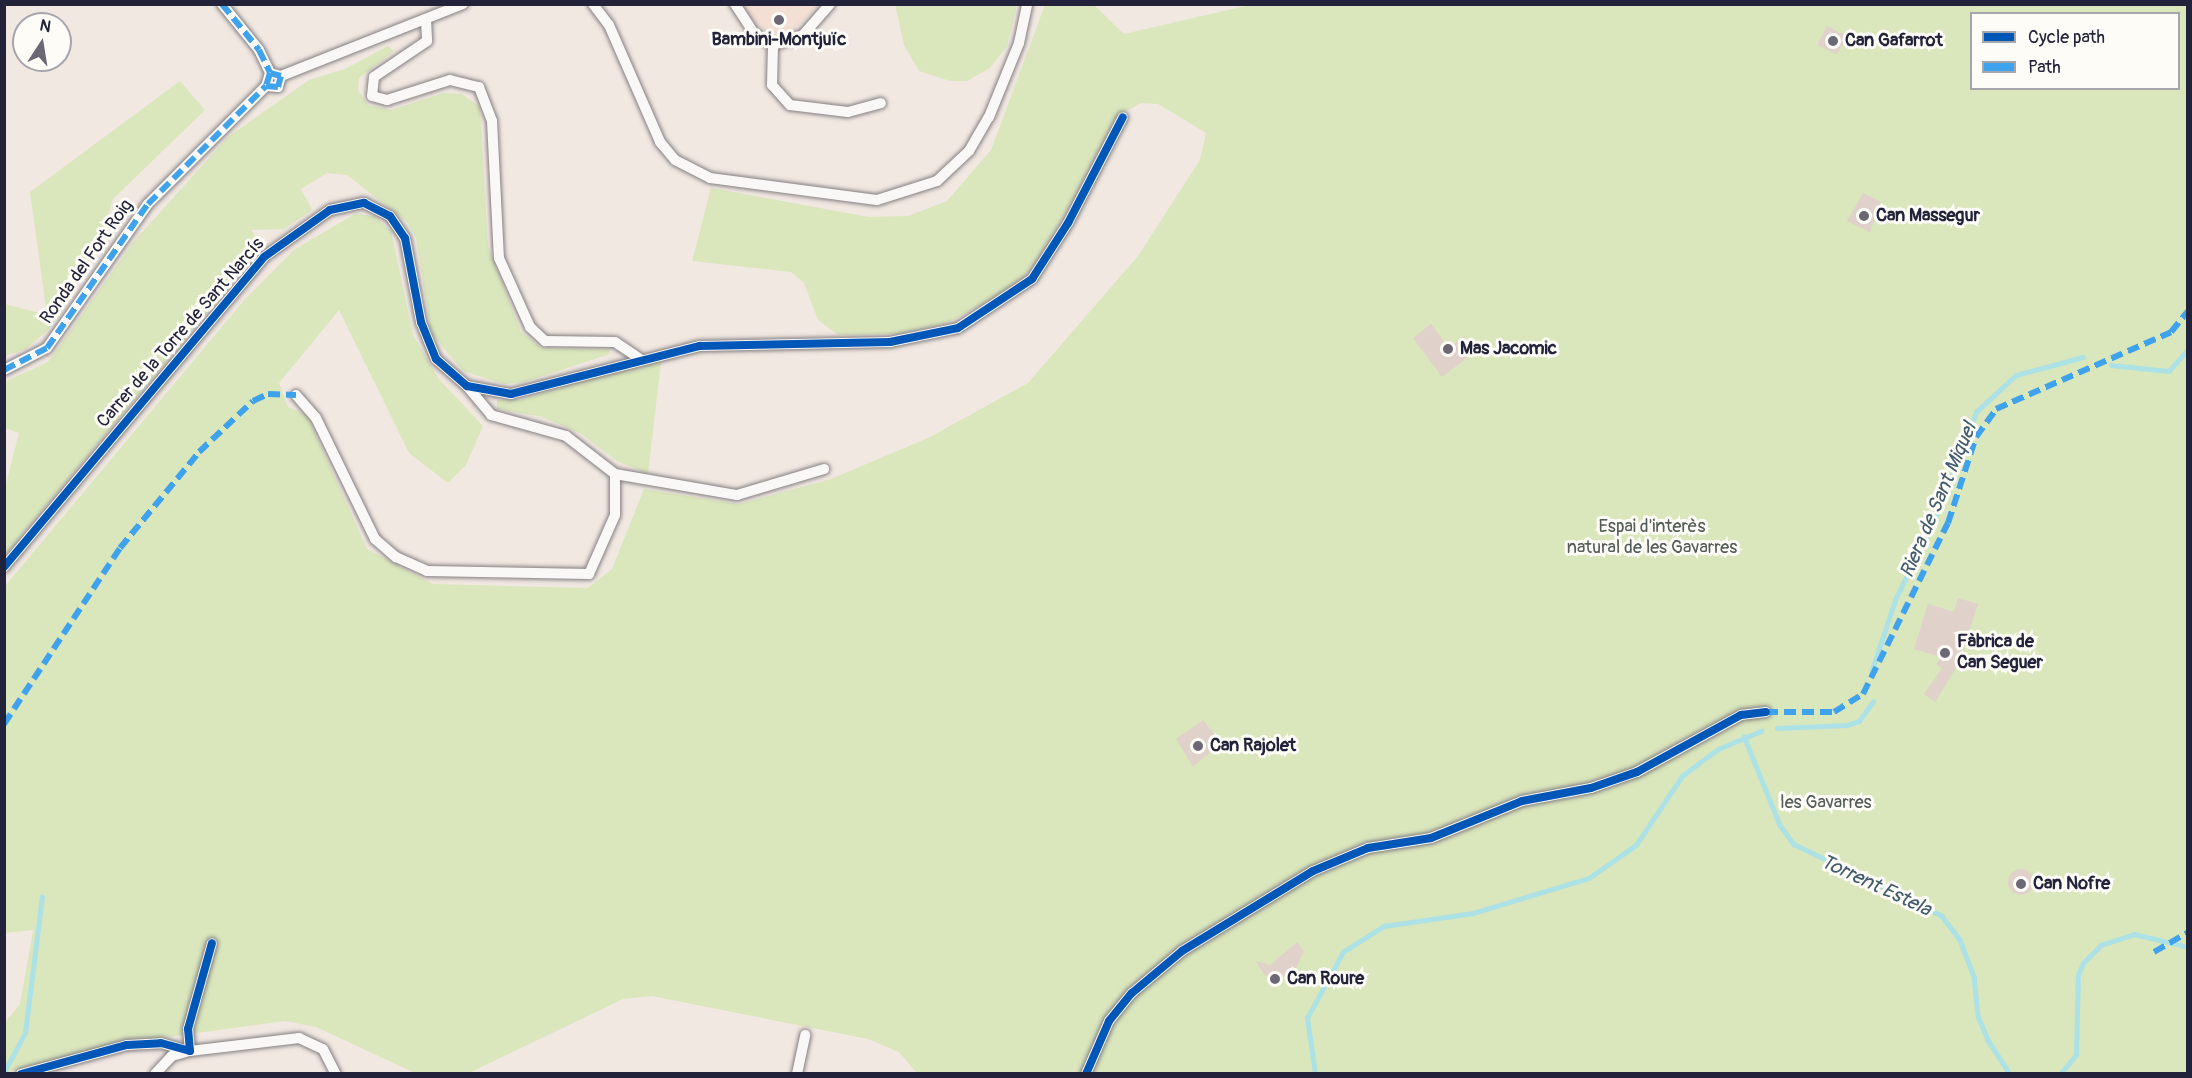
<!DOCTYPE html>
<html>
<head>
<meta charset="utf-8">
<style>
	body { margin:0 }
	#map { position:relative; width:2192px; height:1078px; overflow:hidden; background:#f2e8e2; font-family:Pangolin,sans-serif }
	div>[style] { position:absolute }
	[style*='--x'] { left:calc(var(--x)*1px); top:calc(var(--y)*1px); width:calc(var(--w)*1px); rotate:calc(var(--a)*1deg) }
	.built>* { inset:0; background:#f3dfd4 }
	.green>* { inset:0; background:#dae6bc }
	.stream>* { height:4.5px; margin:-2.25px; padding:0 2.25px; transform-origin:2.25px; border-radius:2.25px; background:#ace2e6 }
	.building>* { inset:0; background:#e0d1ca; transform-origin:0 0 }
	.round { border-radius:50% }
	.roads { filter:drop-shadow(0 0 2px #848082) drop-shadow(0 0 2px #848082) }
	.street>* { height:10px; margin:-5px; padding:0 5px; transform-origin:5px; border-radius:5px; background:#faf8f6 }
	.quiet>* { height:6px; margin-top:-3px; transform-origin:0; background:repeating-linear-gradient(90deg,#3ea2ec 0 12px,transparent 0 18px) }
	.cycleway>* { height:8px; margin:-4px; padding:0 4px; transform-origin:4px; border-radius:4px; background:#0057b8 }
	.dots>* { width:16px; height:16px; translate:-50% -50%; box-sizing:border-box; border:3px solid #fdfcf7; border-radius:50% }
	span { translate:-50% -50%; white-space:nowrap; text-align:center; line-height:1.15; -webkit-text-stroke:6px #fdfcf7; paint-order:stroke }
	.poi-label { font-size:18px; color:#22223b; font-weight:700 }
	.left { translate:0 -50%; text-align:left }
	.street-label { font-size:18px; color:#22223b }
	.park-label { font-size:18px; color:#535c58 }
	.water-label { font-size:20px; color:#425b6f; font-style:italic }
	.frame { position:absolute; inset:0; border:6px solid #22223b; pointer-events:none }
	.legend { position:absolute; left:1970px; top:12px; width:210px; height:78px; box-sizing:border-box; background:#fdfcf7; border:2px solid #a5a5ac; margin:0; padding:8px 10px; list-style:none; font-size:18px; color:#22223b }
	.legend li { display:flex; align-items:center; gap:12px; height:30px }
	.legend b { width:30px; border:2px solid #a5a5ac }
	.north { position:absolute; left:12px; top:12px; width:60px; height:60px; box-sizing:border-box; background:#fdfcf7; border:2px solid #a5a5ac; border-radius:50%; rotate:12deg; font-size:16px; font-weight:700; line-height:24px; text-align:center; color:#22223b }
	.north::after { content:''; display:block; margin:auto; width:21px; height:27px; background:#6b6775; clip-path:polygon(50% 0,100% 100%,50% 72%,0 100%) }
</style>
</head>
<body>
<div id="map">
	<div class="built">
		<i style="clip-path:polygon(742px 5px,819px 5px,794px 30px,777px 34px,757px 26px)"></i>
	</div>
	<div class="green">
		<i style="clip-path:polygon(895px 4px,1017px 4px,1017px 5px,1007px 46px,990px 68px,967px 81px,950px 81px,919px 71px,904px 45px)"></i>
		<i style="clip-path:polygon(evenodd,1254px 4px,2187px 5px,2187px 1073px,917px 1073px,899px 1052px,868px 1039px,652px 996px,623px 999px,469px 1073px,415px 1073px,316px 1027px,285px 1021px,130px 1042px,5px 1073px,5px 1022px,20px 1004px,33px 930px,5px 933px,5px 586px,246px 298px,295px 249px,355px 214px,374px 216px,391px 231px,413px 335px,439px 379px,483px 426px,466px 465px,448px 483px,409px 453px,339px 310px,279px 383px,288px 407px,307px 415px,367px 549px,433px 584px,588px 588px,612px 569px,644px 489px,739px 504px,831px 479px,928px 438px,1028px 383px,1138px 256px,1200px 160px,1206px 133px,1158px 104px,1141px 103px,1116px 117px,1071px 204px,1034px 266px,1013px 288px,947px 323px,900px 334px,838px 335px,818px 320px,804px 283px,791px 272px,692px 261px,711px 188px,869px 217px,908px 216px,947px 201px,991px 150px,1045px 5px,1094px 5px,1124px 34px,1254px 4px,1972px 14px,2178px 14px,2178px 88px,1972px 88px,1972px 14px)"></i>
		<i style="clip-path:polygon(388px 46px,394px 51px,359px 78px,358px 90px,368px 105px,391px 110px,444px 93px,462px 94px,480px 107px,488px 246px,521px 332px,542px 348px,609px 349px,610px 354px,524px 382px,504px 384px,463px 371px,431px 333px,416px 238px,407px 222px,347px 175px,327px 173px,301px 189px,312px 210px,284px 229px,251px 230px,259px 242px,256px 254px,5px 555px,5px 488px,19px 433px,5px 428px,5px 382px,48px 362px,135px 240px,228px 137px,309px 80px,345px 69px)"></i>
		<i style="clip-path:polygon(180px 81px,205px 110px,113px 199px,98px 247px,50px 328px,26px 349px,5px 356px,5px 304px,47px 315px,30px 192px)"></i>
		<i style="clip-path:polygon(648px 362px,661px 362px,648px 474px,617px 461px,580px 433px,542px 417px,497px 409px,497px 400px,519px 400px)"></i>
	</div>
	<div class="stream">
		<i style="--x:2111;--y:365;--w:58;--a:5.9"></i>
		<i style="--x:2169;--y:371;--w:29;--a:-49"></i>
		<i style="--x:1871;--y:673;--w:77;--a:-71.8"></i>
		<i style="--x:1895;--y:600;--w:101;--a:-64.2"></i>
		<i style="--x:1939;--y:509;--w:104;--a:-69.1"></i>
		<i style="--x:1976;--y:412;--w:54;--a:-42.8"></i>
		<i style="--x:2016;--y:375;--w:69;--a:-15"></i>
		<i style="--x:1777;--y:728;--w:70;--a:-2.5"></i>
		<i style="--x:1847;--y:725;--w:13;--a:-18"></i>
		<i style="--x:1859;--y:721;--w:24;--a:-54"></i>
		<i style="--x:1744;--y:736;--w:96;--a:68"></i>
		<i style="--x:1780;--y:825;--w:24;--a:54"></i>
		<i style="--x:1794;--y:844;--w:165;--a:25.9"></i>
		<i style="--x:1942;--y:916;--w:30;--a:53"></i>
		<i style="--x:1960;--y:940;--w:40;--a:69"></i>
		<i style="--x:1974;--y:977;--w:39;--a:84"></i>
		<i style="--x:1978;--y:1016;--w:26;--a:67"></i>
		<i style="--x:1988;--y:1040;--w:40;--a:57.1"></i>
		<i style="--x:4;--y:1072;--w:44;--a:-61.7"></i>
		<i style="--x:25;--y:1033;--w:137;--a:-82.9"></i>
		<i style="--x:1315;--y:1074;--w:57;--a:-98.1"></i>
		<i style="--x:1307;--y:1018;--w:75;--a:-61.4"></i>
		<i style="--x:1343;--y:952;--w:49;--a:-32.4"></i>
		<i style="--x:1384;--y:926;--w:90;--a:-8.3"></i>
		<i style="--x:1473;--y:913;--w:121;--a:-16.8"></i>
		<i style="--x:1589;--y:878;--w:57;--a:-35.1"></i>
		<i style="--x:1636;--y:845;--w:83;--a:-56.3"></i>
		<i style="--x:1682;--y:776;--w:45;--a:-36.9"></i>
		<i style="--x:1718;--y:749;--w:47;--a:-22.7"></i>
		<i style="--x:2060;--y:1074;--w:25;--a:-50"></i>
		<i style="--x:2076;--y:1055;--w:80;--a:-88.6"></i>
		<i style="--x:2078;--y:975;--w:13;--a:-67"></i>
		<i style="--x:2083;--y:963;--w:25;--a:-45"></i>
		<i style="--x:2101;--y:945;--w:35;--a:-18"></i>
		<i style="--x:2134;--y:934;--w:56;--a:13.5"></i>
	</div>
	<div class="building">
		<i style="left:1827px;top:26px;width:22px;height:21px;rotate:27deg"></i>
		<i style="clip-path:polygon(1863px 193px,1881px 202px,1870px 232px,1847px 221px)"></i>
		<i style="clip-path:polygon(1431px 324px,1449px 348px,1464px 336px,1476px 351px,1442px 377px,1413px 338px)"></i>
		<i style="clip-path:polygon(1958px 598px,1978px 604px,1959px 663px,1935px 702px,1924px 694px,1942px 668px,1936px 664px,1941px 657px,1914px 649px,1928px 604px,1954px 612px)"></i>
		<i style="clip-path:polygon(1203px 720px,1221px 743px,1193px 767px,1176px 739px)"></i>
		<i class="round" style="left:2008px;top:869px;width:26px;height:26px"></i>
		<i style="clip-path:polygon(1297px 942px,1304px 951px,1296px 968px,1273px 986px,1255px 961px,1270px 965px)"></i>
	</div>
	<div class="roads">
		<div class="street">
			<i style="--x:222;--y:4;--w:59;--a:51.2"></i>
			<i style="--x:259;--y:50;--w:25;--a:64"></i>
			<i style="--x:270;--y:73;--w:14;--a:107"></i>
			<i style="--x:266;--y:86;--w:12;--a:5"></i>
			<i style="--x:278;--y:87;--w:11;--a:-75"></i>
			<i style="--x:281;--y:76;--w:11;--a:-165"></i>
			<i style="--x:593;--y:4;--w:26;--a:53"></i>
			<i style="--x:609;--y:25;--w:128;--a:66.4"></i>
			<i style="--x:660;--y:142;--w:23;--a:50"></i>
			<i style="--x:675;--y:160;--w:39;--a:27"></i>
			<i style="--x:710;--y:178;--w:168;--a:7.5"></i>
			<i style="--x:877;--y:200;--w:63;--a:-17.6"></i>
			<i style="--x:937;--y:181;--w:44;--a:-43.2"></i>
			<i style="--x:969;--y:151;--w:39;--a:-60"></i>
			<i style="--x:989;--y:117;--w:80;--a:-67.9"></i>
			<i style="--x:1019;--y:43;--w:40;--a:-78"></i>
			<i style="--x:735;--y:4;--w:35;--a:57"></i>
			<i style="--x:754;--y:33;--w:22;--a:32"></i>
			<i style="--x:773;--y:45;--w:32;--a:-18"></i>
			<i style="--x:803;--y:35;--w:41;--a:-48.9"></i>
			<i style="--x:426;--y:20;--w:21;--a:87"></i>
			<i style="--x:427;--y:41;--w:64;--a:145.8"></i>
			<i style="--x:374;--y:77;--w:19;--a:96"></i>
			<i style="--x:372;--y:96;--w:16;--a:15"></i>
			<i style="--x:387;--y:100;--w:66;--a:-17.6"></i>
			<i style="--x:450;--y:80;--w:30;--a:14"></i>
			<i style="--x:479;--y:87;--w:36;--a:69"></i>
			<i style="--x:492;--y:121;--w:137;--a:87.1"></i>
			<i style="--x:499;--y:258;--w:76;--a:65.8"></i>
			<i style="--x:530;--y:327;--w:21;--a:43"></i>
			<i style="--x:545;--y:341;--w:70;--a:0.8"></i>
			<i style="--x:615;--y:342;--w:29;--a:34"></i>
			<i style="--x:773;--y:45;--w:40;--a:91.4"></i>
			<i style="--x:772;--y:85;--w:27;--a:48"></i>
			<i style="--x:790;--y:105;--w:58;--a:6.9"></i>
			<i style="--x:848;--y:112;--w:34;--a:-15"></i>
			<i style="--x:281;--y:76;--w:196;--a:-21.6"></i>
			<i style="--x:4;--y:370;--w:48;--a:-27.1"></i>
			<i style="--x:47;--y:348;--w:176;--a:-55"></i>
			<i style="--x:148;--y:204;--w:167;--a:-45"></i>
			<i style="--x:467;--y:386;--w:38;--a:50"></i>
			<i style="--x:491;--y:415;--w:78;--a:15.6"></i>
			<i style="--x:566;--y:436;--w:62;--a:37.8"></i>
			<i style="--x:615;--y:474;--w:124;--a:9.8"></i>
			<i style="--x:737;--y:495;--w:91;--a:-16.6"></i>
			<i style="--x:296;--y:395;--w:30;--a:49"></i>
			<i style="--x:316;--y:418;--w:135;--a:64"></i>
			<i style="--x:375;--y:539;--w:28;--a:41"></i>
			<i style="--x:396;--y:557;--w:34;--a:24"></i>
			<i style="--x:427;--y:571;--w:162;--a:1.1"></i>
			<i style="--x:589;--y:574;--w:64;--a:-66.2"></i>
			<i style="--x:615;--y:515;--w:41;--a:-90"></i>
			<i style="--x:4;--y:567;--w:405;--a:-50"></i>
			<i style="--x:264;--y:257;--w:81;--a:-35.5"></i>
			<i style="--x:330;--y:210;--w:35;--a:-12"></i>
			<i style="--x:364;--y:203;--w:29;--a:27"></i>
			<i style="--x:390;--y:216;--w:27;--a:56"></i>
			<i style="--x:405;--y:238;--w:86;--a:79.2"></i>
			<i style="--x:421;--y:322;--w:40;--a:68"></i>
			<i style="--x:436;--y:359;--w:41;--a:41.1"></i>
			<i style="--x:467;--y:386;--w:45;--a:10.3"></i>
			<i style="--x:511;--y:394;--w:195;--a:-14.3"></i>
			<i style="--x:700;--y:346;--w:190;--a:-1.2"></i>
			<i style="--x:890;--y:342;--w:69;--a:-11.6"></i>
			<i style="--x:958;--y:328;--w:89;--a:-33.5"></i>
			<i style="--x:1032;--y:279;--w:67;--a:-57.3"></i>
			<i style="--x:1068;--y:223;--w:119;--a:-62.6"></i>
			<i style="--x:190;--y:1051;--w:22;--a:-95"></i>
			<i style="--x:188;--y:1029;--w:89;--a:-74.4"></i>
			<i style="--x:21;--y:1074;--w:110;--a:-15.3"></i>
			<i style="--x:127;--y:1045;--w:34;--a:-3"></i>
			<i style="--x:161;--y:1043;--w:29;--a:16"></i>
			<i style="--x:155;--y:1074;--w:25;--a:-47"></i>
			<i style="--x:172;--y:1056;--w:19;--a:-16"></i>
			<i style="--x:190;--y:1051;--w:110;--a:-6.8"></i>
			<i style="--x:299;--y:1038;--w:26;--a:25"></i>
			<i style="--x:323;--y:1049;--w:28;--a:63"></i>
			<i style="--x:797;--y:1074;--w:40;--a:-78"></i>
			<i style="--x:1086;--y:1074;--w:58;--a:-66.5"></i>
			<i style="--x:1109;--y:1021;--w:36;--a:-51"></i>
			<i style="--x:1132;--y:993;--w:65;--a:-40"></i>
			<i style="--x:1182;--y:951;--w:153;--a:-31.4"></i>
			<i style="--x:1313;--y:871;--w:60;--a:-22.7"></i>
			<i style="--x:1368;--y:848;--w:64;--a:-9"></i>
			<i style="--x:1431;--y:838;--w:98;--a:-22.1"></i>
			<i style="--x:1522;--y:801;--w:70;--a:-10.7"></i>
			<i style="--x:1591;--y:788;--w:49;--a:-19.2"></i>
			<i style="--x:1637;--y:772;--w:119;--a:-28.7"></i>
			<i style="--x:1741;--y:715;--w:25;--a:-7"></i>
		</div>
	</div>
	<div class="quiet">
		<i style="--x:222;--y:4;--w:59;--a:51.2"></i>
		<i style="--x:259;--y:50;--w:25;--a:64"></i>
		<i style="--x:270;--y:73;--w:14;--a:107"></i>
		<i style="--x:266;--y:86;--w:12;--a:5"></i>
		<i style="--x:278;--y:87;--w:11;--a:-75"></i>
		<i style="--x:281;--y:76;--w:11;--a:-165"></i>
		<i style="--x:4;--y:370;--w:48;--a:-27.1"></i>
		<i style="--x:47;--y:348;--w:176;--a:-55"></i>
		<i style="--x:148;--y:204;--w:167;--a:-45"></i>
		<i style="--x:1766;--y:712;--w:68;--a:0"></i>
		<i style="--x:1834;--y:712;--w:34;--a:-32"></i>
		<i style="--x:1863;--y:694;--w:191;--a:-63.6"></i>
		<i style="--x:1948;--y:523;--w:90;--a:-72"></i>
		<i style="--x:1976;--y:437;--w:34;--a:-54"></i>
		<i style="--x:1996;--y:409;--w:191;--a:-23.7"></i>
		<i style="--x:2171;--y:332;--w:27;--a:-51"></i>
		<i style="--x:4;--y:724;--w:211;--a:-56.6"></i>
		<i style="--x:120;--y:548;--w:124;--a:-50.5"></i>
		<i style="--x:199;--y:452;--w:74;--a:-43.4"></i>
		<i style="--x:253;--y:401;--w:17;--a:-25"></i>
		<i style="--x:268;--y:394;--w:28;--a:2"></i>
		<i style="--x:2154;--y:952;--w:39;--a:-30"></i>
	</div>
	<div class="cycleway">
		<i style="--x:4;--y:567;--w:405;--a:-50"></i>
		<i style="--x:264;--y:257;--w:81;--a:-35.5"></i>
		<i style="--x:330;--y:210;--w:35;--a:-12"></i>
		<i style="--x:364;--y:203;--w:29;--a:27"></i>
		<i style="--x:390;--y:216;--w:27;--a:56"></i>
		<i style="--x:405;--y:238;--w:86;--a:79.2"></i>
		<i style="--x:421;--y:322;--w:40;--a:68"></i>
		<i style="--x:436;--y:359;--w:41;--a:41.1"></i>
		<i style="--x:467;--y:386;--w:45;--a:10.3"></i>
		<i style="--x:511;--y:394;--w:195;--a:-14.3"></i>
		<i style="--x:700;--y:346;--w:190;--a:-1.2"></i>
		<i style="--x:890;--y:342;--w:69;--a:-11.6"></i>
		<i style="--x:958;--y:328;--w:89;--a:-33.5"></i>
		<i style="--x:1032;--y:279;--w:67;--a:-57.3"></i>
		<i style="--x:1068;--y:223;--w:119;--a:-62.6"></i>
		<i style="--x:21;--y:1074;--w:110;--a:-15.3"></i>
		<i style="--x:127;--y:1045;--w:34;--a:-3"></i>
		<i style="--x:161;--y:1043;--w:30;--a:15"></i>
		<i style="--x:190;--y:1051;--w:22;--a:-95"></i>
		<i style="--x:188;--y:1029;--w:89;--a:-74.4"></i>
		<i style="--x:1086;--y:1074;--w:58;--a:-66.5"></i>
		<i style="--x:1109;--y:1021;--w:36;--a:-51"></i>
		<i style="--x:1132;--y:993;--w:65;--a:-40"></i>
		<i style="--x:1182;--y:951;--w:153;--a:-31.4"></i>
		<i style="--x:1313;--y:871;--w:60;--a:-22.7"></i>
		<i style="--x:1368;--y:848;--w:64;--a:-9"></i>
		<i style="--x:1431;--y:838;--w:98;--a:-22.1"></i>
		<i style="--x:1522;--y:801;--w:70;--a:-10.7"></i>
		<i style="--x:1591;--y:788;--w:49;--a:-19.2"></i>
		<i style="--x:1637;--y:772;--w:119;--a:-28.7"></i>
		<i style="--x:1741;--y:715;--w:25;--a:-7"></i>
	</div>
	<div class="dots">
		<i style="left:779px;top:20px;background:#6b6775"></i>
		<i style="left:1833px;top:41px;background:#6b6775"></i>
		<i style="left:1864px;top:216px;background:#6b6775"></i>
		<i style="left:1448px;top:349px;background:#6b6775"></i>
		<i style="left:1945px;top:653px;background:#6b6775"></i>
		<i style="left:1198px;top:746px;background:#6b6775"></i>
		<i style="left:2021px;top:884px;background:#6b6775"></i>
		<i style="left:1275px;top:979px;background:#6b6775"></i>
	</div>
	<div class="poi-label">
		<span style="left:779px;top:40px">Bambini-Montjuïc</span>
		<span class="left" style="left:1845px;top:41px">Can Gafarrot</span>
		<span class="left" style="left:1876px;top:216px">Can Massegur</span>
		<span class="left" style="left:1460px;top:349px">Mas Jacomic</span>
		<span class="left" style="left:1957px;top:653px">Fàbrica de<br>Can Seguer</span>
		<span class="left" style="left:1210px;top:746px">Can Rajolet</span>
		<span class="left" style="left:2033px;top:884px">Can Nofre</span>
		<span class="left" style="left:1287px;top:979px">Can Roure</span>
	</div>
	<div class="street-label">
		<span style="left:87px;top:262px;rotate:-55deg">Ronda del Fort Roig</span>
		<span style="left:181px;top:333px;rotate:-49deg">Carrer de la Torre de Sant Narcís</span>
	</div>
	<div class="park-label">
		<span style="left:1652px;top:538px">Espai d'interès<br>natural de les Gavarres</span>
		<span style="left:1826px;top:803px">les Gavarres</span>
	</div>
	<div class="water-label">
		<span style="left:1938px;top:500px;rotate:-67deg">Riera de Sant Miquel</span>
		<span style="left:1876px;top:885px;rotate:25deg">Torrent Estela</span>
	</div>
	<div class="frame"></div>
	<ul class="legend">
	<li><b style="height:8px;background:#0057b8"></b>Cycle path</li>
	<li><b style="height:8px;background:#3ea2ec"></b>Path</li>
	</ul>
	<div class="north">N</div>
</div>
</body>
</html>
